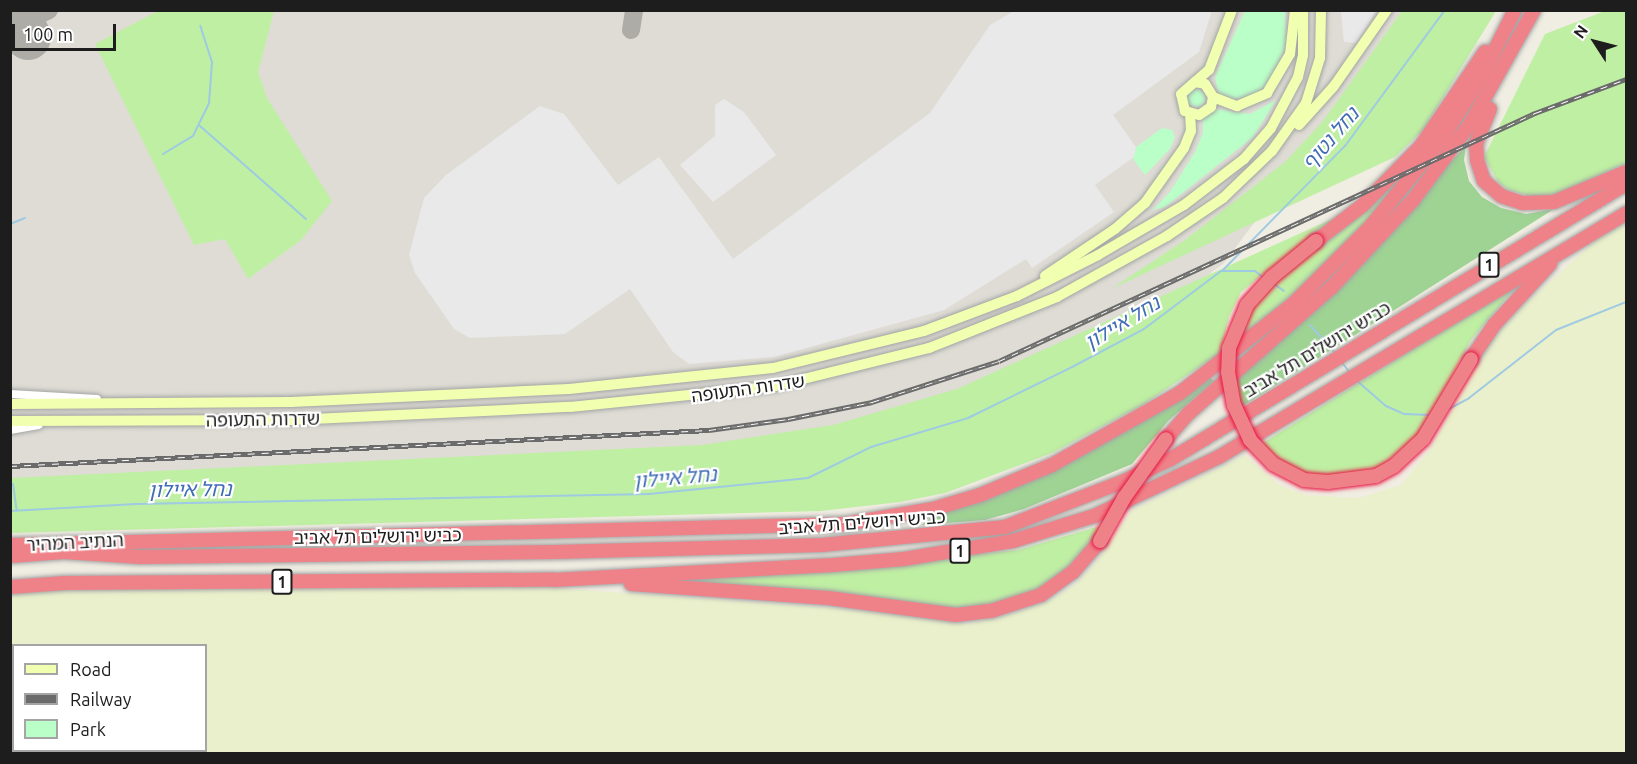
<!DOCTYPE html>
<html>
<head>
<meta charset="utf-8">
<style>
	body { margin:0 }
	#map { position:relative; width:1637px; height:764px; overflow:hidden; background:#f0ede2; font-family:Ubuntu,"Noto Sans Hebrew",sans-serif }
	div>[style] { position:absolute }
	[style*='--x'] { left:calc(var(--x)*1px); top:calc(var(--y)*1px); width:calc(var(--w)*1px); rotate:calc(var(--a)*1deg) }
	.airport>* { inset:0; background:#dedcd4 }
	.farmland>* { inset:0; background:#e9f0cb }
	.grass>* { inset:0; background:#bfefa3 }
	.forest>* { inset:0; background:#9ed393 }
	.park>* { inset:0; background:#bafec8 }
	.round { border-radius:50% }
	.parking>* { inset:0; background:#e9e9e9 }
	.stream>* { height:2px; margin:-1px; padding:0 1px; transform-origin:1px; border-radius:1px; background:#9ecae2 }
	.taxiway>* { height:18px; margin:-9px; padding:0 9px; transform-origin:9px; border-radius:9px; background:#aeaca6 }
	.runway>* { height:46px; margin:-23px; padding:0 23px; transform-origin:23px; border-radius:23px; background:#aeaca6 }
	.roads { filter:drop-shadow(0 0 2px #a4a4a4) drop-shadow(0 0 2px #a4a4a4) }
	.street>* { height:8px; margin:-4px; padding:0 4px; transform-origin:4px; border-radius:4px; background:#fff }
	.secondary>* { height:10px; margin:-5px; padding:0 5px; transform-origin:5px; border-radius:5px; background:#f1ffb1 }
	.highway>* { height:14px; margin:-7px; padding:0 7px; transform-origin:7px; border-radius:7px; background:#ef8289 }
	.rail>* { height:4.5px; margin-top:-2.25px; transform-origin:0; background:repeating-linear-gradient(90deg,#fff 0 7px,#6b6b6b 0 14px); box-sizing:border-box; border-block:2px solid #6b6b6b }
	.bridges { filter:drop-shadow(0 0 2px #e91342) drop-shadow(0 0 2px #e91342) }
	.highway-bridge>* { height:14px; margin:-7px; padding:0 7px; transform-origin:7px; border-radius:7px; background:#ef8289 }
	span { translate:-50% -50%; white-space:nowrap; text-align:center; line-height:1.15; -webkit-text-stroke:4.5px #fff; paint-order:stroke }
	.shield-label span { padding:2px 4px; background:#fff; border:2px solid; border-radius:4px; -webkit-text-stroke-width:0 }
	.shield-label { font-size:16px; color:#1d1d1d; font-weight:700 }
	.street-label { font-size:18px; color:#1d1d1d }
	.water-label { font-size:20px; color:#416db6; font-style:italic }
	.frame { position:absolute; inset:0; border:12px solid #1d1d1d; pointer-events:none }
	.legend { position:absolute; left:12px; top:644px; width:195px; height:108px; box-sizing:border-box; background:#fff; border:2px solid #a5a5a5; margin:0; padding:8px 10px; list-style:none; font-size:18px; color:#1d1d1d }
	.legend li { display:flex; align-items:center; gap:12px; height:30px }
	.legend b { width:30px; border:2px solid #a5a5a5 }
	.north { position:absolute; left:1565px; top:12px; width:60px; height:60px; -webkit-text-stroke:4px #fff; paint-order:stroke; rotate:306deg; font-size:16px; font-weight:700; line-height:24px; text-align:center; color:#1d1d1d }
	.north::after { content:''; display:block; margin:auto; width:21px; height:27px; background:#1d1d1d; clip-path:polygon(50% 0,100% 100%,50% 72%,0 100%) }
	.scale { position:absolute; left:12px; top:24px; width:104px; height:27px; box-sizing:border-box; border:3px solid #1d1d1d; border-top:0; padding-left:8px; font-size:18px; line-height:21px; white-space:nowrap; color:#1d1d1d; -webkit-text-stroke:4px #fff; paint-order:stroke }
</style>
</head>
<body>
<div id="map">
	<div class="airport">
		<i style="clip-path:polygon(10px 11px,1412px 11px,1224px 263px,1139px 327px,715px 472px,11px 501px)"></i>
	</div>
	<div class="farmland">
		<i style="clip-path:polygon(evenodd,1626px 223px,1626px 753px,11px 753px,10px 595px,68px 589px,539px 587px,846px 609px,967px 624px,1011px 614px,1051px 600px,1077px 583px,1096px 563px,1131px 511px,1245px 455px,1279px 485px,1305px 495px,1359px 498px,1401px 485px,1429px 451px,1489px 345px,1518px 311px,1597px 239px,1626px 223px,14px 646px,206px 646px,206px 750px,14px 750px,14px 646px)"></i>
	</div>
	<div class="grass">
		<i style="clip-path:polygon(158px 11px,274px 11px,258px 72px,267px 98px,332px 201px,301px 240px,248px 279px,225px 239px,194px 245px,95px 44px)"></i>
		<i style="clip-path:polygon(1402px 11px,1496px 11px,1423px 130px,1395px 157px,1111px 289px,1185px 240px,1286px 161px,1323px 121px)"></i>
		<i style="clip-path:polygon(1605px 11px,1626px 11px,1626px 163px,1555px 195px,1538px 198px,1509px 190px,1498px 182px,1484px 157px,1545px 34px)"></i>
		<i style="clip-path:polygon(1411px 172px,1302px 293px,1237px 339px,1252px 308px,1276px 282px,1390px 182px)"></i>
		<i style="clip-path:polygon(1334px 218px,1241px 292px,1229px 317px,1220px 353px,1144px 404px,1052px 453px,945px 493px,900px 502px,821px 511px,11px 533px,11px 478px,702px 445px,833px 425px,957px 389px)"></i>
		<i style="clip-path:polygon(1518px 284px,1471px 340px,1421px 432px,1380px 467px,1317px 478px,1293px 469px,1261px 444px)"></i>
		<i style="clip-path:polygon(1100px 526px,1088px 551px,1063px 576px,1015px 601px,956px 610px,626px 579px,879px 564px,1018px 550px)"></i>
	</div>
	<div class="forest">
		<i style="clip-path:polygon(1466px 146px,1464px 160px,1469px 181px,1482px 197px,1501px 208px,1526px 214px,1554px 209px,1241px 407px,1236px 378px)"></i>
		<i style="clip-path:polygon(1210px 378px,1214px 381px,1169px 420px,1132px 464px,1024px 509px,985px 520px,921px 525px,938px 513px,1183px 398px)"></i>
	</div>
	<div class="park">
		<i style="clip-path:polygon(1245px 11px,1285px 11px,1286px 44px,1274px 78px,1255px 95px,1235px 99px,1219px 96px,1215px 77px)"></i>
		<i class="round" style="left:1187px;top:89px;width:18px;height:18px"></i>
		<i style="clip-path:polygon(1276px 100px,1253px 137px,1165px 207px,1153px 210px,1170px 192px,1195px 152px,1203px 133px,1203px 119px,1215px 109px,1250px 114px)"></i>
		<i style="clip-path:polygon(1162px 128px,1172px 130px,1175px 137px,1170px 149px,1145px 175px,1133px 159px,1136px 147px)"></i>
	</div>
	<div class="parking">
		<i style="clip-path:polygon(1014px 11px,1212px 11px,1199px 52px,1113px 115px,1136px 147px,1134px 157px,1095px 185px,1114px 212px,1032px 268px,1026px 259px,944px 310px,774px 357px,689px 364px,673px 352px,630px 289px,565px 334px,470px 338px,454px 329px,415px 273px,409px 255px,424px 198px,446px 175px,540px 106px,564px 114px,618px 185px,659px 157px,733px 259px,930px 113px,990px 25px)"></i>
		<i style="clip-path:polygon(1341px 11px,1376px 11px,1356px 43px,1344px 42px)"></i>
		<i style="clip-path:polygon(724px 99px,744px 112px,776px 155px,713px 202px,680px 165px,715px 136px,715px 105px)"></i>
	</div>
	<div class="stream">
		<i style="--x:200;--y:126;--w:141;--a:41.3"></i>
		<i style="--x:163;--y:154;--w:35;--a:-31"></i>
		<i style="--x:193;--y:136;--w:37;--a:-64"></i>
		<i style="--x:209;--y:103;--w:41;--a:-85.8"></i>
		<i style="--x:212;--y:62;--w:38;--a:-108"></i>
		<i style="--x:10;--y:224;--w:16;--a:-22"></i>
		<i style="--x:1223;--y:270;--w:174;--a:-45.5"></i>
		<i style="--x:1345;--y:146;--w:169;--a:-53.7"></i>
		<i style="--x:1274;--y:284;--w:12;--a:35"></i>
		<i style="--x:1310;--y:325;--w:39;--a:48"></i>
		<i style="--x:1341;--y:361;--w:15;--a:53"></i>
		<i style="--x:1356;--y:380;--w:40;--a:41"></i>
		<i style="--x:1386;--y:406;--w:20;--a:24"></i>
		<i style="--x:1404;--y:414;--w:27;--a:2"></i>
		<i style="--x:1445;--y:411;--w:27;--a:-28"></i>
		<i style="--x:1469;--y:398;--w:110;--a:-38"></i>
		<i style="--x:1556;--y:330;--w:75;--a:-21.8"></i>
		<i style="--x:13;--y:484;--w:27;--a:82"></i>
		<i style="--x:10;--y:511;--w:126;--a:-3.2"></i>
		<i style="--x:136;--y:504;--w:513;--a:-1.12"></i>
		<i style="--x:649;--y:494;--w:160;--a:-5.7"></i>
		<i style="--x:808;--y:478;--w:70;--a:-26.2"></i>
		<i style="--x:871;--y:447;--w:101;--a:-16.6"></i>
		<i style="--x:968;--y:418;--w:118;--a:-26.1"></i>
		<i style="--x:1074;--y:366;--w:79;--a:-27.9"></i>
		<i style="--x:1144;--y:329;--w:96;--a:-37"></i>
		<i style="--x:1221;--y:271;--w:34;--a:0"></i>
		<i style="--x:1255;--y:271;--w:11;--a:38"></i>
	</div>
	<div class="taxiway">
		<i style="--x:10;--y:28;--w:43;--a:-24.8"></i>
		<i style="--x:631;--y:30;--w:20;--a:-81"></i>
	</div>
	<div class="runway">
		<i style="--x:15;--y:10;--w:30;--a:64"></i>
	</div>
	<div class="roads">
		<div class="street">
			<i style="--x:10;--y:394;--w:87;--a:3.3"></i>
			<i style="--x:10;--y:430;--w:29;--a:-10"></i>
		</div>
		<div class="secondary">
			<i style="--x:1195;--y:82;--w:10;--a:11"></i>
			<i style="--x:1205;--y:84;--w:15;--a:58"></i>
			<i style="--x:1213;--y:97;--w:10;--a:101"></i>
			<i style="--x:1211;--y:107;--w:14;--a:146"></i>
			<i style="--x:1199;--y:115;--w:15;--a:-164"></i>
			<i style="--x:1185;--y:111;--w:17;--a:-103"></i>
			<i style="--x:1181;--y:94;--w:37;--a:-41"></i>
			<i style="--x:1209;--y:70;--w:64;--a:-69"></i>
			<i style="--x:1213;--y:97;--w:26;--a:21"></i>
			<i style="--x:1237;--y:106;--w:33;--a:-23"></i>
			<i style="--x:1267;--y:93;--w:45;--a:-59.5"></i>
			<i style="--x:1290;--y:54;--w:44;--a:-83.5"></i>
			<i style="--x:1299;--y:125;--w:52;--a:-48.1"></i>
			<i style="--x:1334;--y:86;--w:93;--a:-55.1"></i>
			<i style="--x:1045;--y:276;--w:84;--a:-33.9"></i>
			<i style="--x:1115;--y:229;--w:40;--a:-41"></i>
			<i style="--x:1145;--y:203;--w:67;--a:-54.7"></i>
			<i style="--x:1184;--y:148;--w:18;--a:-68"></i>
			<i style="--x:1191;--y:131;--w:17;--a:-93"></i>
			<i style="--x:10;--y:404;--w:281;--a:-0.4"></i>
			<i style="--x:291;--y:402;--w:278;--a:-2.7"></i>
			<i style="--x:569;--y:389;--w:205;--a:-5.9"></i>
			<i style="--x:773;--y:368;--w:155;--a:-13.8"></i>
			<i style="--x:924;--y:331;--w:99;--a:-20.6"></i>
			<i style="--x:1017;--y:296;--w:91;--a:-26.8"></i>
			<i style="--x:1098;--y:255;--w:99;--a:-30.2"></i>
			<i style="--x:1184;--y:205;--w:76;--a:-37.5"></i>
			<i style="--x:1244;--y:159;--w:41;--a:-48.9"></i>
			<i style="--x:1271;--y:128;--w:58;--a:-62.1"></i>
			<i style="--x:1298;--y:77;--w:23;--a:-77"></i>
			<i style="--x:1303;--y:55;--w:45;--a:-90"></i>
			<i style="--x:10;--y:421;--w:281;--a:-0.2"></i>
			<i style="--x:291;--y:420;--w:279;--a:-2.7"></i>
			<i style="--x:570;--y:407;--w:206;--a:-5.8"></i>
			<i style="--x:775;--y:386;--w:159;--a:-13.9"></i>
			<i style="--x:929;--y:348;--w:138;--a:-21.7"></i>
			<i style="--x:1057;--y:297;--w:126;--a:-29"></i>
			<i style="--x:1167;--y:236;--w:68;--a:-34.2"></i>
			<i style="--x:1223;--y:198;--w:68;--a:-43.8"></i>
			<i style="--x:1272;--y:151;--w:59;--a:-54.7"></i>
			<i style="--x:1306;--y:103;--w:47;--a:-72.7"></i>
			<i style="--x:1320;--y:58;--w:48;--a:-88.8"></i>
		</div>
		<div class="highway">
			<i style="--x:1490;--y:109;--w:38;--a:112"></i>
			<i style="--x:1476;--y:144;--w:16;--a:86"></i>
			<i style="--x:1477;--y:160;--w:22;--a:72"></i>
			<i style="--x:1484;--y:181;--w:23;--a:41"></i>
			<i style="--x:1501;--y:196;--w:22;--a:18"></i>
			<i style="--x:1522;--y:203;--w:32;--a:-2"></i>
			<i style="--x:1554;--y:202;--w:78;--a:-22.6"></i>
			<i style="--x:1316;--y:241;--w:59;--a:-37.5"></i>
			<i style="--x:1363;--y:205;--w:83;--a:-45.5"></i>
			<i style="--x:1421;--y:146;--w:114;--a:-55.8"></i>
			<i style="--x:1471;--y:359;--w:41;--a:-55.9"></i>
			<i style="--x:1494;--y:325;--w:83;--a:-47.4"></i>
			<i style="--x:1166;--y:439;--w:35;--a:-49"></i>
			<i style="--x:1189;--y:413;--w:189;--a:-41.4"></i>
			<i style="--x:1331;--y:288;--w:120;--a:-47"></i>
			<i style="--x:1413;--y:200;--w:95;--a:-53.1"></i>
			<i style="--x:1470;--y:124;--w:131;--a:-60.7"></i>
			<i style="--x:10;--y:545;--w:835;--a:-1.44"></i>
			<i style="--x:845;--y:524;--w:89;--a:-9.7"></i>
			<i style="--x:933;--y:509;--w:49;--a:-16.6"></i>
			<i style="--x:980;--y:495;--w:78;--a:-22.6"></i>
			<i style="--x:1052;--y:465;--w:147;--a:-29.4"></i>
			<i style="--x:1180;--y:393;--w:144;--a:-38.2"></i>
			<i style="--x:1293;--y:304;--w:110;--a:-45"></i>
			<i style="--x:1371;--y:226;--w:116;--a:-51"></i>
			<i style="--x:1444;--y:136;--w:72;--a:-58.1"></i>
			<i style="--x:1482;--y:75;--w:73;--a:-63.1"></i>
			<i style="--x:10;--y:556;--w:54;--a:-4.2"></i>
			<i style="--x:64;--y:552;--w:76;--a:3.8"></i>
			<i style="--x:140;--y:557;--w:414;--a:-0.7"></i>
			<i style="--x:554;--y:552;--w:268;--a:-1.5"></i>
			<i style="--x:822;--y:545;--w:184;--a:-5.6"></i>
			<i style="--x:1005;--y:527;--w:128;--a:-21.1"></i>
			<i style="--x:1124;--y:481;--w:52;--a:-25.1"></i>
			<i style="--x:1171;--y:459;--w:532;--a:-31.15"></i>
			<i style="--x:631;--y:584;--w:197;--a:4.1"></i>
			<i style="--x:828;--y:598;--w:129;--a:7.6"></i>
			<i style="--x:956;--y:615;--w:35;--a:-7"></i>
			<i style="--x:991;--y:611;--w:52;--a:-17.7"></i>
			<i style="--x:1041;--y:595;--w:39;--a:-36"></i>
			<i style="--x:1073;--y:572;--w:41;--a:-48.9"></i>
			<i style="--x:10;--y:587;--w:55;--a:-4.2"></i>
			<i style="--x:65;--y:583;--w:489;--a:-0.4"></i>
			<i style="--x:554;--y:580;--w:279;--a:-3.1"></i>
			<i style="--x:833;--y:565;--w:71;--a:-4.8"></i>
			<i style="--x:904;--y:559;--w:110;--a:-9.4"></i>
			<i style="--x:1013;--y:541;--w:85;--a:-17.2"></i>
			<i style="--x:1094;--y:516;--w:138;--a:-25.3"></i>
			<i style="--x:1219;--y:457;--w:475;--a:-30.9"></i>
		</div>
	</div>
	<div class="rail">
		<i style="--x:10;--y:466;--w:700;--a:-2.95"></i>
		<i style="--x:709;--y:430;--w:80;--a:-7.9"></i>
		<i style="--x:788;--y:419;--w:86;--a:-11.4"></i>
		<i style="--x:872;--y:402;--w:133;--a:-17.9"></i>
		<i style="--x:999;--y:361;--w:591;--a:-24.83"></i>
		<i style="--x:1535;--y:113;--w:97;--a:-20.5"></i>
	</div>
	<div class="bridges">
		<div class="highway-bridge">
			<i style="--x:1316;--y:241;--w:57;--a:140.7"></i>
			<i style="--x:1272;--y:277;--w:38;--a:132"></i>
			<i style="--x:1247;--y:305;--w:47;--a:112.7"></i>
			<i style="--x:1229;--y:348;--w:24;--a:92"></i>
			<i style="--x:1228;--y:372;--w:34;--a:80"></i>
			<i style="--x:1234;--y:405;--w:38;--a:65"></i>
			<i style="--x:1250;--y:440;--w:33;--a:46"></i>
			<i style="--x:1273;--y:464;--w:35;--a:27"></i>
			<i style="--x:1304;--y:480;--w:24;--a:5"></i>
			<i style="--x:1328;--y:482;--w:48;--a:-7.1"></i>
			<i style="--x:1376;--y:476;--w:21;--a:-29"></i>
			<i style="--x:1394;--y:466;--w:40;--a:-43"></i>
			<i style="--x:1423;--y:439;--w:93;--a:-59"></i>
			<i style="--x:1100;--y:541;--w:49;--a:-60.8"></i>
			<i style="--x:1124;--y:498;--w:72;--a:-54.6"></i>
		</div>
	</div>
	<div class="shield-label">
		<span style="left:1489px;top:265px">1</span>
		<span style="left:960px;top:551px">1</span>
		<span style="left:282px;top:582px">1</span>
	</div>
	<div class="street-label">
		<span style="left:1317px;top:349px;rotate:-31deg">כביש ירושלים תל אביב</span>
		<span style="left:748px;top:388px;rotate:-8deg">שדרות התעופה</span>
		<span style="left:263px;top:419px;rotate:-1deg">שדרות התעופה</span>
		<span style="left:862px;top:522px;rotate:-4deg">כביש ירושלים תל אביב</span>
		<span style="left:378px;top:536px;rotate:-1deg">כביש ירושלים תל אביב</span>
		<span style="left:75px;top:542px;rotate:-3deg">הנתיב המהיר</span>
	</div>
	<div class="water-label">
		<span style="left:1330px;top:138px;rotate:-49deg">נחל נטוף</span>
		<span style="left:1122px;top:322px;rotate:-31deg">נחל איילון</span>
		<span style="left:675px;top:477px;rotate:-5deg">נחל איילון</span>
		<span style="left:190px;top:489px;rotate:-1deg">נחל איילון</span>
	</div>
	<div class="frame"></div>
	<ul class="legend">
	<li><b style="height:8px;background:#f1ffb1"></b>Road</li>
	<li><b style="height:8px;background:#6b6b6b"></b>Railway</li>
	<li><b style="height:16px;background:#bafec8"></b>Park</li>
	</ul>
	<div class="north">N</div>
	<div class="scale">100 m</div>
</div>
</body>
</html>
